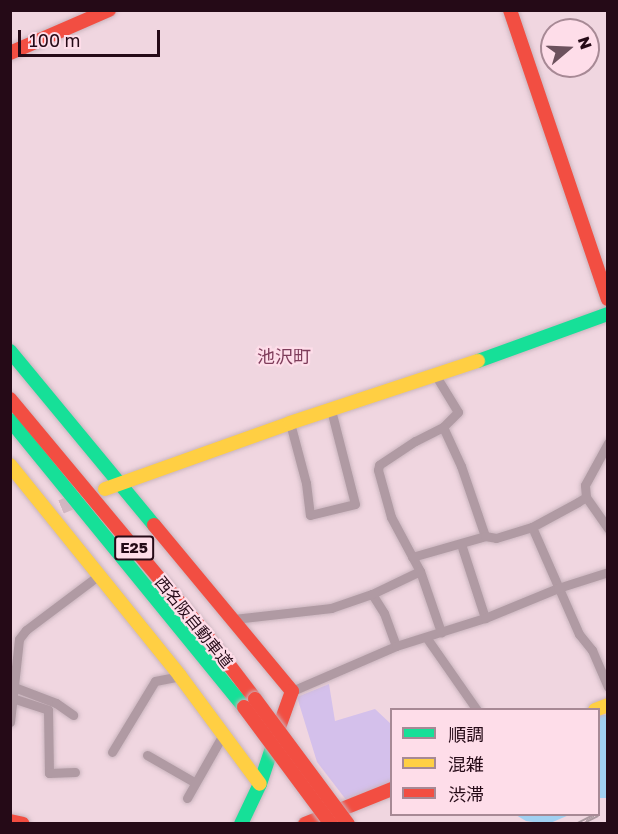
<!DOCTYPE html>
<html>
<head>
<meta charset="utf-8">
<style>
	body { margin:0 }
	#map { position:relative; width:618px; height:834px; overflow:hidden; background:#f0d6e0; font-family:"Golos Text","Noto Sans JP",sans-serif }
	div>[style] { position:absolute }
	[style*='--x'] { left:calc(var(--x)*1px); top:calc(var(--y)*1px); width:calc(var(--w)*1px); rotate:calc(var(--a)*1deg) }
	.green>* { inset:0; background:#d4c0eb }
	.water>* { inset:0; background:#a1d0f1; transform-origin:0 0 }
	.secondary-tunnel>* { height:14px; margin-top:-7px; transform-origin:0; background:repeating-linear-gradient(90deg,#d2b7c2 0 14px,transparent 0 21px) }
	.roads { filter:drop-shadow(0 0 2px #c9b4bd) drop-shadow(0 0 2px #c9b4bd) }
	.street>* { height:9px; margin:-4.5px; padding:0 4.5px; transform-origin:4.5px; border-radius:4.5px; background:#b09aa3 }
	.fast>* { height:14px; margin:-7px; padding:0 7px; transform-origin:7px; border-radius:7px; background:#16e098 }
	.slow>* { height:14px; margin:-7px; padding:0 7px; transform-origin:7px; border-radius:7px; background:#ffcf43 }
	.jam>* { height:14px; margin:-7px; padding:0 7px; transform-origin:7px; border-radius:7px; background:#f24e42 }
	.rail>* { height:5px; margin-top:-2.5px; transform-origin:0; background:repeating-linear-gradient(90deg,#fedde9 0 9px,#ab989f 0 18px); box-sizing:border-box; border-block:2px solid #ab989f }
	.bridges { filter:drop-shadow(0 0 2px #c9b4bd) drop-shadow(0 0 2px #c9b4bd) }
	.jam-bridge>* { height:14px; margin:-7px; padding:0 7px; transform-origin:7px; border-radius:7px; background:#f24e42 }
	span { translate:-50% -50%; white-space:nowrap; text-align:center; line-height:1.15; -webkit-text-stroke:4.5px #fedde9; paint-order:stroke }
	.shield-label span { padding:2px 4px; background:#fedde9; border:2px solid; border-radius:4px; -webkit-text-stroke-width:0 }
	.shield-label { font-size:15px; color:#250a17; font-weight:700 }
	.street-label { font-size:16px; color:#250a17 }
	.neighbourhood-label { font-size:18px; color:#7f3d5b }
	.frame { position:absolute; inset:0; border:12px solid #250a17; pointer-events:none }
	.legend { position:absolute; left:390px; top:708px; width:210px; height:108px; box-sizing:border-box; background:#fedde9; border:2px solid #a78995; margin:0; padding:8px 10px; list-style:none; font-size:18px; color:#250a17 }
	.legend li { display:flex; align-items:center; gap:12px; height:30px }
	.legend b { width:30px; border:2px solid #a78995 }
	.north { position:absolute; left:540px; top:18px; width:60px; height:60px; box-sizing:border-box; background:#fedde9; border:2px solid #a78995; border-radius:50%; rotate:71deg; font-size:16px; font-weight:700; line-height:24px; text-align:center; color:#250a17 }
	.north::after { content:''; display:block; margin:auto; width:21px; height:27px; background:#6c515d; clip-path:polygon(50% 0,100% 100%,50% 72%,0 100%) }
	.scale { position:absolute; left:18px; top:30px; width:142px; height:27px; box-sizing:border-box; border:3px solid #250a17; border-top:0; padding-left:8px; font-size:18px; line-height:21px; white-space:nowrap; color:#250a17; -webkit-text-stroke:4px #fedde9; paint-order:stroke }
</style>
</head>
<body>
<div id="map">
	<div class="green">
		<i style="clip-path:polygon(329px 684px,335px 721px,375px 709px,391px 724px,391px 782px,347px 801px,317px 762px,297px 697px)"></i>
	</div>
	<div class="water">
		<i style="left:607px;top:715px;width:83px;height:9px;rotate:90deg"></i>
		<i style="clip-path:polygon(516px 815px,569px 815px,548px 824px,526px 821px)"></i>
	</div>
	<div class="secondary-tunnel">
		<i style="--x:61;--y:507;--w:25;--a:-23"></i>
	</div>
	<div class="roads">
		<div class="street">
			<i style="--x:436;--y:376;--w:42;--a:58.6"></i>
			<i style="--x:458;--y:412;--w:21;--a:135"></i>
			<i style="--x:443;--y:427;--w:31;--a:153"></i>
			<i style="--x:415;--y:441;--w:43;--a:146.3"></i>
			<i style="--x:379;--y:465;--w:5;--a:101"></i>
			<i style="--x:378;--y:470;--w:49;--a:74.5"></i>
			<i style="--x:391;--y:517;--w:61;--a:61.8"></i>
			<i style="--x:420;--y:571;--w:65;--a:71"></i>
			<i style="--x:290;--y:423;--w:62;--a:75.1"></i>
			<i style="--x:306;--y:483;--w:32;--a:83"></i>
			<i style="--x:310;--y:515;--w:46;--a:-13.7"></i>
			<i style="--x:355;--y:504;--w:97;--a:-104.3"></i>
			<i style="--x:443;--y:427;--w:43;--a:65.2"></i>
			<i style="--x:461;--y:466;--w:74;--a:71.1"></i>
			<i style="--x:586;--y:497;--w:39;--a:55"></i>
			<i style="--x:532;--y:527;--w:117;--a:66.3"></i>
			<i style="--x:579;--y:634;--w:21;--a:51"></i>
			<i style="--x:592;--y:650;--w:40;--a:66.6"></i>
			<i style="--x:461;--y:544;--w:78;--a:72"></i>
			<i style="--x:412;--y:557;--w:76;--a:-16"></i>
			<i style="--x:485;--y:536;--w:11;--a:10"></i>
			<i style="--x:496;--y:538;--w:38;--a:-17"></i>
			<i style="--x:532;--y:527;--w:52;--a:-28.5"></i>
			<i style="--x:578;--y:502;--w:9;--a:-32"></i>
			<i style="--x:586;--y:497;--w:12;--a:-95"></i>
			<i style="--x:585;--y:485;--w:48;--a:-61.3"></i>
			<i style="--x:372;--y:594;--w:22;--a:58"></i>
			<i style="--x:384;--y:613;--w:35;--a:70"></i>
			<i style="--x:234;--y:619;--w:98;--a:-6.5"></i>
			<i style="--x:331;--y:608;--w:43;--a:-18.9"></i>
			<i style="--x:372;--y:594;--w:53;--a:-25.6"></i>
			<i style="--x:426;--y:637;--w:89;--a:55.1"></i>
			<i style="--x:14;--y:687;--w:45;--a:20.9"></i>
			<i style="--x:56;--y:703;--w:21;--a:35"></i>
			<i style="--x:292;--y:691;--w:113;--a:-23.4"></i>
			<i style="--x:396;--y:646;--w:93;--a:-17.5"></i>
			<i style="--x:485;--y:618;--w:79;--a:-22.3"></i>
			<i style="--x:558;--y:588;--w:52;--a:-17.7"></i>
			<i style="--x:12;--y:698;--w:38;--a:18"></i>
			<i style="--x:48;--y:710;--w:63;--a:89.1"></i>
			<i style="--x:49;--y:773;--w:26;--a:-2"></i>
			<i style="--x:10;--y:722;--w:83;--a:-83.8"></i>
			<i style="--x:19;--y:639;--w:11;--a:-52"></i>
			<i style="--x:26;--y:630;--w:90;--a:-36.9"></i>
			<i style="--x:112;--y:752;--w:83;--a:-58.8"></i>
			<i style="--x:155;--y:681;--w:25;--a:-11"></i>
			<i style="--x:147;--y:755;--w:54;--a:29.9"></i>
			<i style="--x:187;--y:798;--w:75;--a:-60.4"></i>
		</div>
		<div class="fast">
			<i style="--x:10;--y:351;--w:226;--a:50.4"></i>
			<i style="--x:478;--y:361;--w:138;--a:-19.9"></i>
			<i style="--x:10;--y:420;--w:370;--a:50.8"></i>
			<i style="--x:241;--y:824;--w:44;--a:-64.6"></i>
			<i style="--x:260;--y:784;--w:51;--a:-71.6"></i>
		</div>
		<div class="slow">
			<i style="--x:10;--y:465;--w:271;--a:51.1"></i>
			<i style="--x:180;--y:676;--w:134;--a:53.5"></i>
			<i style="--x:105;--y:489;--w:196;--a:-19.6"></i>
			<i style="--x:290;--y:423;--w:198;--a:-18.3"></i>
			<i style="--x:595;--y:710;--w:14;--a:-21"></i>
		</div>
		<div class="jam">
			<i style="--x:510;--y:10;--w:305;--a:71.3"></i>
			<i style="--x:10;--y:53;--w:108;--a:-23.5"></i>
			<i style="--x:10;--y:399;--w:298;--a:50.2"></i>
			<i style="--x:201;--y:628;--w:89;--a:52.7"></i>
			<i style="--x:154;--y:525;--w:216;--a:50.3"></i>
			<i style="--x:292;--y:691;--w:48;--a:109.6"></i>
			<i style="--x:10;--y:821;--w:13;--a:13"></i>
			<i style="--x:305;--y:824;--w:94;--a:-21.9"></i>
		</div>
	</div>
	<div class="rail">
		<i style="--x:578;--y:824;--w:22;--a:-27"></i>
	</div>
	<div class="bridges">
		<div class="jam-bridge">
			<i style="--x:255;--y:699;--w:156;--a:53.4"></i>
			<i style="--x:244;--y:707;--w:146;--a:53.4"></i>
		</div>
	</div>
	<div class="shield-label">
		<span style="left:134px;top:548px">E25</span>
	</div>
	<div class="street-label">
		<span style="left:194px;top:622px;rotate:51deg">西名阪自動車道</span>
	</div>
	<div class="neighbourhood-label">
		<span style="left:284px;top:356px">池沢町</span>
	</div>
	<div class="frame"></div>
	<ul class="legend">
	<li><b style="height:8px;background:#16e098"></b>順調</li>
	<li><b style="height:8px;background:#ffcf43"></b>混雑</li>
	<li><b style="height:8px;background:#f24e42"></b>渋滞</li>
	</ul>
	<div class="north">N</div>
	<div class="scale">100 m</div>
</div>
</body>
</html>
